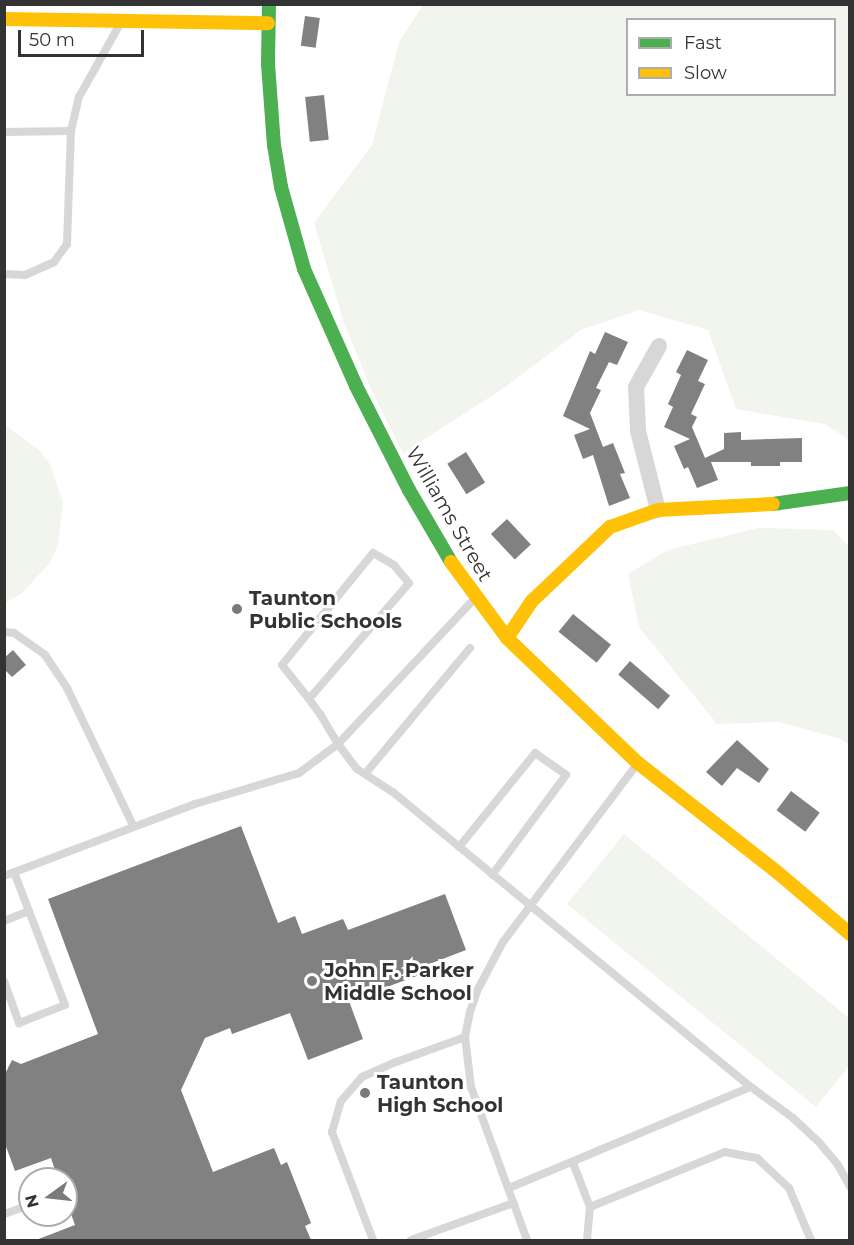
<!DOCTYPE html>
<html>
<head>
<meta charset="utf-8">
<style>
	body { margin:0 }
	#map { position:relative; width:854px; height:1245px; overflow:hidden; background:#fff; font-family:Montserrat,sans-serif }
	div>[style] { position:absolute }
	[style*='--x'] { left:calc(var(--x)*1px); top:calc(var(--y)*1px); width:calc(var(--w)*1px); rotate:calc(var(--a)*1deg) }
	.green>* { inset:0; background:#f1f5ed }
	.building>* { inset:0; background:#818181; transform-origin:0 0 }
	.lane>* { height:8px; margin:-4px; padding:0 4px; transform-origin:4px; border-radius:4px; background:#d7d7d7 }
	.street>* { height:16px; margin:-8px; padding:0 8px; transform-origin:8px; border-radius:8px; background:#d7d7d7 }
	.fast>* { height:14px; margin:-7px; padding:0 7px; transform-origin:7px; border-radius:7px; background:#4caf50 }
	.slow>* { height:14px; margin:-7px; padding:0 7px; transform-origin:7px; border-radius:7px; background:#ffc107 }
	.dots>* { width:16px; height:16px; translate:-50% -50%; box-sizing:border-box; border:3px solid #fff; border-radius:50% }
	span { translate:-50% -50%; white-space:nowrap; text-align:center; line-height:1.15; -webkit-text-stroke:6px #fff; paint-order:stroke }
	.street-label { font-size:20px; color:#333 }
	.poi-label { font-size:20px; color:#333; font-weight:700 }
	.left { translate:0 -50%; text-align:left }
	.frame { position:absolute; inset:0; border:6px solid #333; pointer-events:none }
	.legend { position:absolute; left:626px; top:18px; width:210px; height:78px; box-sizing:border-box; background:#fff; border:2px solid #adadad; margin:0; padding:8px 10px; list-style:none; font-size:18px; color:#333 }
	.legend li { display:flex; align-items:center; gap:12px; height:30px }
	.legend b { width:30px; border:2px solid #adadad }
	.north { position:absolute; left:18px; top:1167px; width:60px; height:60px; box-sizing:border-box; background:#fff; border:2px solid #adadad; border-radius:50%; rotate:255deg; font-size:16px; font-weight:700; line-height:24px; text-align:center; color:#333 }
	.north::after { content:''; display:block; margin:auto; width:21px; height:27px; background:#7a7a7a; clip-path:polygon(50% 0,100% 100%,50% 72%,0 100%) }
	.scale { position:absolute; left:18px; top:30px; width:126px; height:27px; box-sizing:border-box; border:3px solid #333; border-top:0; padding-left:8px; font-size:18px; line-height:21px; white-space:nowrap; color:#333; -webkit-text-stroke:4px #fff; paint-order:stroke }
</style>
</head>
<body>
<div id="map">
	<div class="green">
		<i style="clip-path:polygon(evenodd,423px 5px,849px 5px,849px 440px,825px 424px,736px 409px,708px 330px,639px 310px,581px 330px,501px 390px,403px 453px,375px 398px,344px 323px,314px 223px,372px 145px,399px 42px,423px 5px,628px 20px,834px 20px,834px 94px,628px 94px,628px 20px)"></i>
		<i style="clip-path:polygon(5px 425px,39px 450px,50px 464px,63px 503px,58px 545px,49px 564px,21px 594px,5px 603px)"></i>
		<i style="clip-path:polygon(758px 528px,833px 530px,849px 547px,849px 745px,841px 739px,779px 722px,717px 724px,639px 627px,628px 574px,668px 550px)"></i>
		<i style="clip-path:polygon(624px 834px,849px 1018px,849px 1066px,816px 1107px,567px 904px)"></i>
	</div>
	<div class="building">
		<i style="left:305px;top:16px;width:15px;height:30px;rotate:8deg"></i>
		<i style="left:324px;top:95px;width:45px;height:19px;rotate:84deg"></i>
		<i style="clip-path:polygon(605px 332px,628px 342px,617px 365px,609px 362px,596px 388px,601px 390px,590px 413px,603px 447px,613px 443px,625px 473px,620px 474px,630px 498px,609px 506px,593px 455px,583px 459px,574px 435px,590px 429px,563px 416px,590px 351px,595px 354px)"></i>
		<i style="clip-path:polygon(687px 350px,708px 360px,698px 381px,705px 384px,691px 414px,697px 417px,692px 427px,705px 458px,724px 449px,724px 433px,741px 432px,741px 440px,802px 438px,802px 462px,780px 462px,780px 466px,751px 466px,751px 462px,711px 462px,718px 480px,697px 488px,688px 467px,684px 469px,674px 446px,690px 439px,664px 427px,673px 407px,668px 404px,681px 375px,676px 372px)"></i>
		<i style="left:466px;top:452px;width:36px;height:22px;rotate:58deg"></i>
		<i style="left:507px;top:519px;width:35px;height:22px;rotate:47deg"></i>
		<i style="left:573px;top:614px;width:49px;height:23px;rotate:39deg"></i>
		<i style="clip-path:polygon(13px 650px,26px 665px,12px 677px,4px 669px,4px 658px)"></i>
		<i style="left:630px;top:661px;width:53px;height:18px;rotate:41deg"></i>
		<i style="clip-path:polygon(737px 740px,769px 769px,759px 783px,737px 768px,722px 786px,706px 772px)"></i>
		<i style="left:791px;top:791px;width:36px;height:24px;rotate:37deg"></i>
		<i style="clip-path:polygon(241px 826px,278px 923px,295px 916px,302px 934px,343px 919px,348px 930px,445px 894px,466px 950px,419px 968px,422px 974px,349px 1001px,363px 1039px,308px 1060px,290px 1013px,232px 1034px,230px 1028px,205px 1038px,181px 1090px,213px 1172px,274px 1148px,281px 1165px,287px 1162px,311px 1223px,305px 1226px,311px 1240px,36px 1240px,75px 1225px,66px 1200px,66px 1179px,58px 1179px,51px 1158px,15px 1171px,4px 1141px,4px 1076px,12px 1060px,21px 1064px,98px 1034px,48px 899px)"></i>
	</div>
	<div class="lane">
		<i style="--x:4;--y:132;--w:67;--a:-0.9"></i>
		<i style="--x:71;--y:131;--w:35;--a:-77"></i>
		<i style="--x:79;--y:97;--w:84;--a:-60.7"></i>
		<i style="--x:4;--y:274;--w:21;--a:3"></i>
		<i style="--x:25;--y:275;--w:32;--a:-24"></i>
		<i style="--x:54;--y:262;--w:22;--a:-54"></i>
		<i style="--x:67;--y:244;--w:113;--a:-88"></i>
		<i style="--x:4;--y:632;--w:10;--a:6"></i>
		<i style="--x:14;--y:633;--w:38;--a:35"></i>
		<i style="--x:45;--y:655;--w:40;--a:56"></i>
		<i style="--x:67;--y:688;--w:154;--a:64.3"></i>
		<i style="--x:309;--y:699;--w:153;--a:-49.2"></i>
		<i style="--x:409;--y:583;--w:23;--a:-130"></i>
		<i style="--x:394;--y:565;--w:24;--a:-150"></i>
		<i style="--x:373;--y:553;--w:144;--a:129.1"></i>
		<i style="--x:282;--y:665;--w:43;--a:51.5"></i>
		<i style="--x:309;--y:699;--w:19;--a:54"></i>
		<i style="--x:320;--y:714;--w:35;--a:59"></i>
		<i style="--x:338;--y:744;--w:200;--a:-46.8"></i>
		<i style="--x:365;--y:774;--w:164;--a:-50.2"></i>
		<i style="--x:459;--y:847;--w:121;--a:-51"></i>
		<i style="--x:535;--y:753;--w:38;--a:35"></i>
		<i style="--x:566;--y:775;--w:124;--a:126.5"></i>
		<i style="--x:4;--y:876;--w:204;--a:-20.7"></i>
		<i style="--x:195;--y:804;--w:109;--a:-16.6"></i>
		<i style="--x:299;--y:773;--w:49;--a:-36.6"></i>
		<i style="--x:338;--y:744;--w:31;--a:53"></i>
		<i style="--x:357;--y:769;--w:44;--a:33"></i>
		<i style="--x:394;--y:793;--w:462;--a:39.5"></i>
		<i style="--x:751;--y:1087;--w:52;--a:36.4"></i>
		<i style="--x:793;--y:1118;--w:34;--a:43"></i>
		<i style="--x:818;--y:1141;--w:31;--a:50"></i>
		<i style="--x:838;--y:1165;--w:25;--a:61"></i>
		<i style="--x:4;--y:921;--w:27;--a:-22"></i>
		<i style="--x:4;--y:981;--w:45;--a:70.3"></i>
		<i style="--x:19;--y:1023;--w:49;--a:-21.4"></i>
		<i style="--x:65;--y:1005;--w:142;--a:-111"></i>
		<i style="--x:573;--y:1163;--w:47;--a:68.9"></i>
		<i style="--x:590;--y:1207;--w:146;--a:-22.2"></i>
		<i style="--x:725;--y:1152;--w:33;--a:11"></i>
		<i style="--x:757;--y:1158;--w:44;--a:43.2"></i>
		<i style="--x:789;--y:1188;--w:56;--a:67.1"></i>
		<i style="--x:509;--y:1188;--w:262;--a:-22.7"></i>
		<i style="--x:4;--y:1214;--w:28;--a:-19"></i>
		<i style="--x:373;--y:1240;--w:116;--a:-110.8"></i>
		<i style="--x:332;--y:1132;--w:32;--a:-74"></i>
		<i style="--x:341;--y:1101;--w:32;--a:-49"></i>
		<i style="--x:362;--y:1077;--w:37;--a:-24"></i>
		<i style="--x:396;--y:1062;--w:73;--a:-19.9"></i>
		<i style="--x:411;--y:1240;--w:109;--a:-19.8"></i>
		<i style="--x:527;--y:1240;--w:163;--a:-110.1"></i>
		<i style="--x:471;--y:1087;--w:50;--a:-96.8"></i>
		<i style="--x:465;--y:1037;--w:25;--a:-79"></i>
		<i style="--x:470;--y:1012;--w:24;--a:-71"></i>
		<i style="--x:478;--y:989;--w:53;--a:-62"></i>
		<i style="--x:503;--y:942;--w:223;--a:-53"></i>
		<i style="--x:587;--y:1240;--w:33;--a:-85"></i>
	</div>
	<div class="street">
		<i style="--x:658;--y:510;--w:81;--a:-104.2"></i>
		<i style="--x:638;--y:431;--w:44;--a:-92.6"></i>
		<i style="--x:636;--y:387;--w:47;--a:-60.7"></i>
	</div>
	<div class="fast">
		<i style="--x:269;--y:4;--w:60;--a:91"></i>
		<i style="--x:268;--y:64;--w:81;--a:85.8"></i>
		<i style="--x:274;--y:145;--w:43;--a:80.5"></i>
		<i style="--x:281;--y:187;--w:85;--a:74.3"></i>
		<i style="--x:304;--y:269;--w:128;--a:66"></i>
		<i style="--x:356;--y:386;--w:117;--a:63"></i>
		<i style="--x:409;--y:490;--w:83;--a:59.7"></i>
		<i style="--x:773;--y:504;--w:78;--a:-8.1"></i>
	</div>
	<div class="slow">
		<i style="--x:4;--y:19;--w:264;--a:0.9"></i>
		<i style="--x:451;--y:562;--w:94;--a:53.6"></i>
		<i style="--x:507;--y:638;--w:181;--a:43.7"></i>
		<i style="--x:638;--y:763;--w:177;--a:38.1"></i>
		<i style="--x:777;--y:872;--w:96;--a:40.3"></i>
		<i style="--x:507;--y:638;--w:45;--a:-56"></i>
		<i style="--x:532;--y:601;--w:108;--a:-43.5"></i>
		<i style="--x:610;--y:527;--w:51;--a:-19.5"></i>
		<i style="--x:658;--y:510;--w:115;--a:-3"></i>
	</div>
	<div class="dots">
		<i style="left:237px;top:609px;background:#7a7a7a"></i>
		<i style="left:312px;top:981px;background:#7a7a7a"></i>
		<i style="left:365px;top:1093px;background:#7a7a7a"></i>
	</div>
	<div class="street-label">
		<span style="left:449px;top:514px;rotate:60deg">Williams Street</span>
	</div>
	<div class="poi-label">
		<span class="left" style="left:249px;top:610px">Taunton<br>Public Schools</span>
		<span class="left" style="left:324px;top:982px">John F. Parker<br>Middle School</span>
		<span class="left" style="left:377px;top:1094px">Taunton<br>High School</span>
	</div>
	<div class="frame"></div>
	<ul class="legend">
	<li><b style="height:8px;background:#4caf50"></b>Fast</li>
	<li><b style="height:8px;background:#ffc107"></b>Slow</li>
	</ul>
	<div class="north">N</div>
	<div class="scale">50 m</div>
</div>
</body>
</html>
